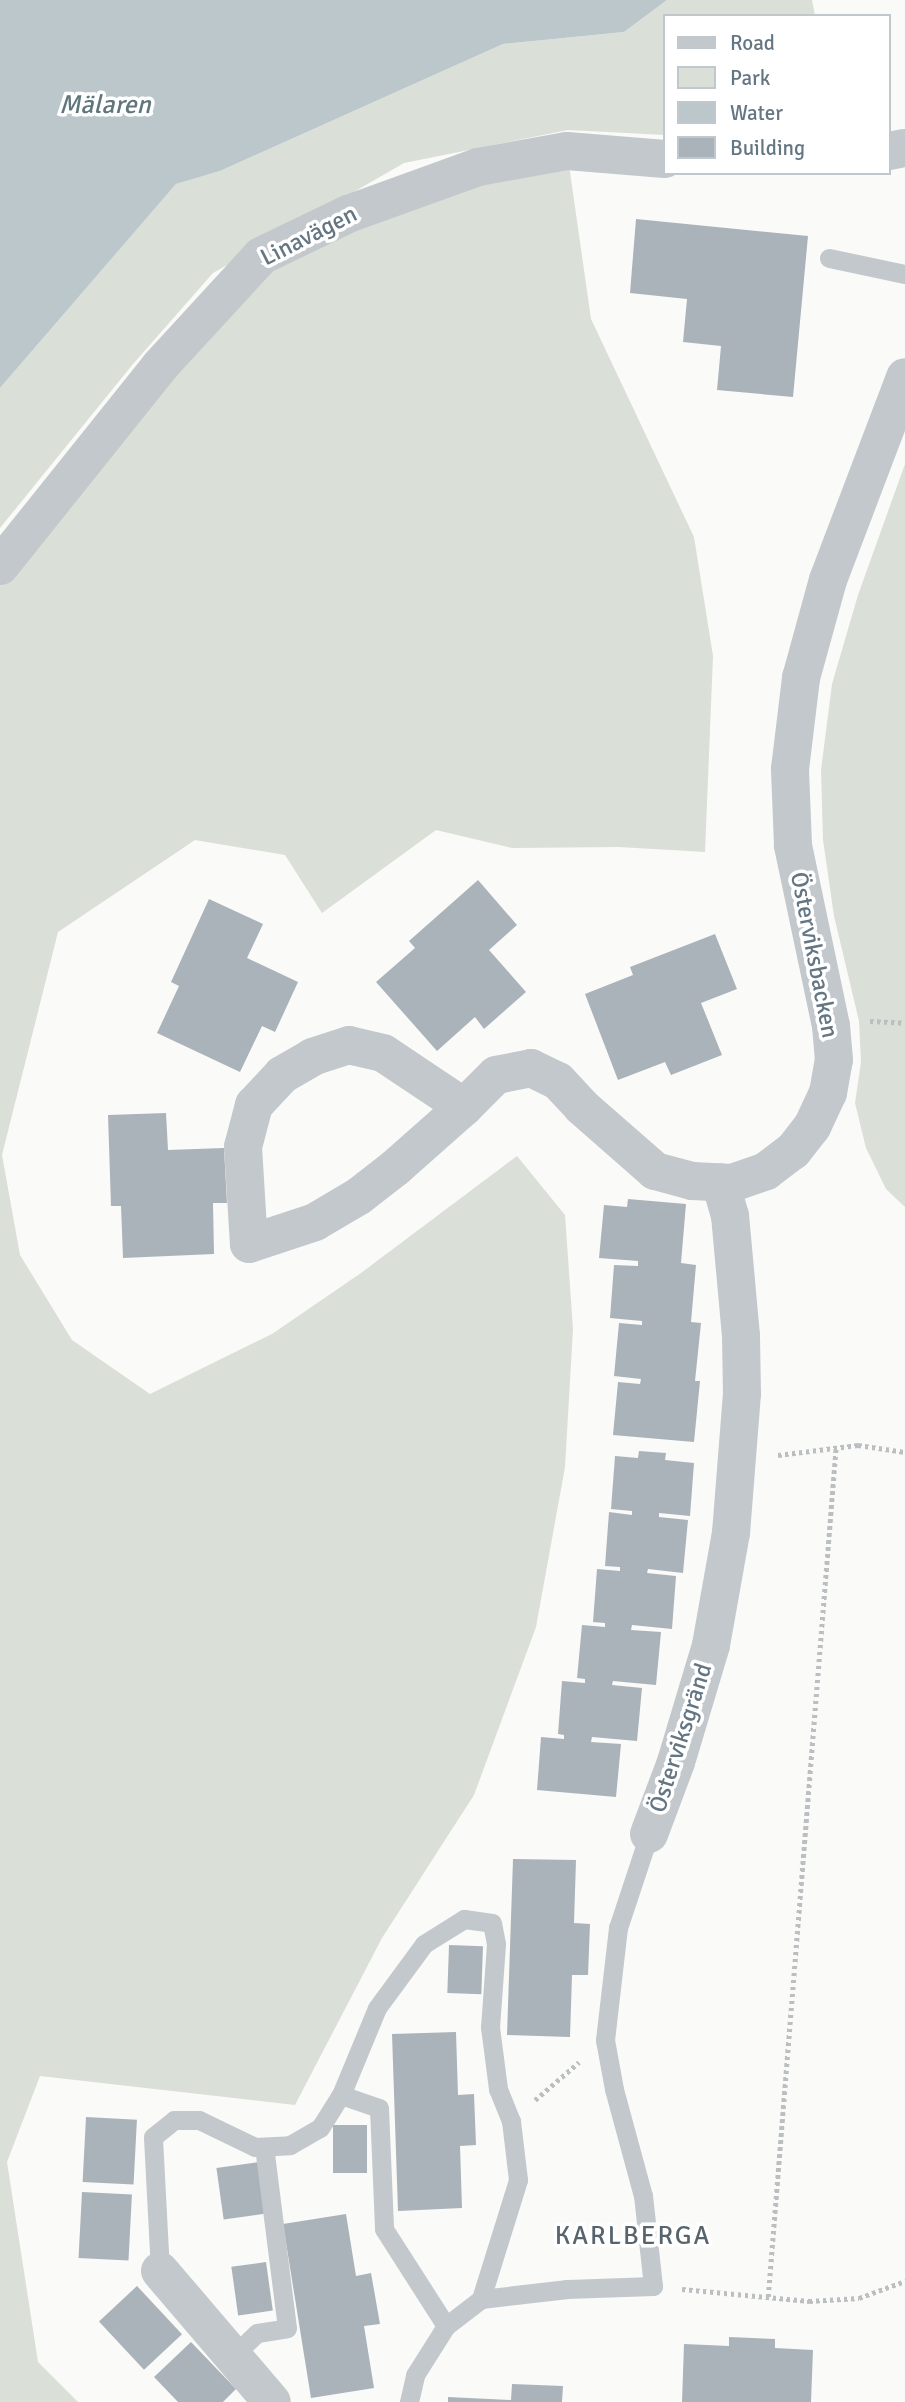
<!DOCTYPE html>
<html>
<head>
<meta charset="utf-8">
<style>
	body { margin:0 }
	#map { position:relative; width:905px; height:2402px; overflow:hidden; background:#fafaf8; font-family:Signika,sans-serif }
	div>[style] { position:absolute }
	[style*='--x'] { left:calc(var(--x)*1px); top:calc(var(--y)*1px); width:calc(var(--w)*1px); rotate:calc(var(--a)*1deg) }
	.green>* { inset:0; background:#dadfd7 }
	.water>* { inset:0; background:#bbc7cb }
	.building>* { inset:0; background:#aab3b9; transform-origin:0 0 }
	.path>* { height:4.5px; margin-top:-2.25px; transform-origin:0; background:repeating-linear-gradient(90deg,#bbbfc2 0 3.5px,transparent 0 7px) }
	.service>* { height:19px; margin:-9.5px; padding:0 9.5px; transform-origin:9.5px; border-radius:9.5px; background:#c3c8cc }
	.minor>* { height:38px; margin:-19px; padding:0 19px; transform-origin:19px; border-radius:19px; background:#c3c8cc }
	span { translate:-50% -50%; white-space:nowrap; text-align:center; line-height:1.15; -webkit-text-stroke:7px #fff; paint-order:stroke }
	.street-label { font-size:24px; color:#657683 }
	.water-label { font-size:26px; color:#60757c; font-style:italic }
	.neighbourhood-label { font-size:26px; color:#57646e; letter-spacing:2px }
	.legend { position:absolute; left:663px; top:14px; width:228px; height:161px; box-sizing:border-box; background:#fff; border:2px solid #c1c8cd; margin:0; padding:9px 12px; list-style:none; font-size:21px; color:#657683 }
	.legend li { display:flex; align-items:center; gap:14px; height:35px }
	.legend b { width:35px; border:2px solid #c1c8cd }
</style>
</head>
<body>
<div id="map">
	<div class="green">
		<i style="clip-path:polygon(667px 0,812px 0,815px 16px,665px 16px,665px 135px,568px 130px,404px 163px,213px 273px,133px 364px,0 528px,0 388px,176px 184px,220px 171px,503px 44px,624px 32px)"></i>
		<i style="clip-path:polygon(567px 151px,591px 319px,694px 537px,713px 656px,705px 852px,619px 847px,512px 848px,436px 830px,322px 913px,285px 855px,195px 840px,58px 932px,2px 1155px,20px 1255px,72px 1340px,150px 1394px,272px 1334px,361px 1273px,517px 1156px,565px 1215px,573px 1329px,565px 1467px,536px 1627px,474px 1795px,382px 1938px,295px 2105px,40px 2076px,7px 2162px,38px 2362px,78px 2402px,0 2402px,0 566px,261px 256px)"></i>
		<i style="clip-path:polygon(905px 464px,905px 1207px,886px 1189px,866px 1148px,855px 1103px,861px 1062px,859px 1021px,834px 916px,823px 840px,821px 770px,832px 684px,858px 595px)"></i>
	</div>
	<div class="water">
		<i style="clip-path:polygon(0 0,667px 0,624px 32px,503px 44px,220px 171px,176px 184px,0 388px)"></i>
	</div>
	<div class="building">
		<i style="clip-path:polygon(636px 219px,808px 236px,793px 397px,717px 390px,721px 346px,683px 342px,687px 299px,630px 293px)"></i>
		<i style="clip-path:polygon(478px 880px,517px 925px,489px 950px,526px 992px,484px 1029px,475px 1017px,437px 1051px,376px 982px,415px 948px,409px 941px)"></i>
		<i style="clip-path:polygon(209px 899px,263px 924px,247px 958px,298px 982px,275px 1032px,262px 1026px,240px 1072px,157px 1033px,179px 986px,171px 982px)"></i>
		<i style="clip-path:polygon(715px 934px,737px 989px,701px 1003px,722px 1055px,671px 1075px,665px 1062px,618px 1080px,585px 994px,633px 975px,630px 967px)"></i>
		<i style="clip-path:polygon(166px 1113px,168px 1150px,224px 1148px,227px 1203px,213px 1203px,214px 1254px,123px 1258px,121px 1206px,111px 1206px,108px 1115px)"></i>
		<i style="clip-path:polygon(628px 1199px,686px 1204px,681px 1263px,696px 1265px,691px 1322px,701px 1323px,695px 1381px,700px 1381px,694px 1442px,613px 1435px,618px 1382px,640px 1384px,641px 1379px,614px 1376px,619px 1323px,642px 1325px,642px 1321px,610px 1318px,614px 1265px,638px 1266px,638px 1261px,599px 1258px,604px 1205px,627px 1207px)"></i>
		<i style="clip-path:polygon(639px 1451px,666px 1453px,665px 1460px,694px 1463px,690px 1516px,659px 1513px,659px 1517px,688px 1520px,683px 1573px,648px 1569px,647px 1573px,676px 1576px,672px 1629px,632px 1625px,631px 1630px,661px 1632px,656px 1685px,613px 1681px,612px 1685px,642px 1688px,637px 1741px,592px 1737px,591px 1742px,621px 1744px,616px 1797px,537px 1790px,541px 1737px,564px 1739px,564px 1735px,558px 1734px,562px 1681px,585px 1683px,585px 1679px,577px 1678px,582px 1625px,605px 1627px,605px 1623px,593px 1622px,597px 1569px,620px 1571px,620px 1567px,605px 1566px,609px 1512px,632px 1515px,632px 1511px,611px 1509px,615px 1456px,638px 1458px)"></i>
		<i style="clip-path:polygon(513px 1859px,576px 1860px,574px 1923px,590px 1924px,588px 1975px,572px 1975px,570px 2037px,507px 2035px)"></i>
		<i style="left:449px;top:1945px;width:34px;height:48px;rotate:2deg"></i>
		<i style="clip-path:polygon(456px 2032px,458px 2095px,474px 2094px,476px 2145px,460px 2146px,462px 2208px,398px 2211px,392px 2034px)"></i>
		<i style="left:86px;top:2117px;width:51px;height:65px;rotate:3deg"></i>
		<i style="left:333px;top:2125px;width:34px;height:48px"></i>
		<i style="left:259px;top:2162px;width:52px;height:43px;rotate:82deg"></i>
		<i style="left:82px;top:2192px;width:50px;height:66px;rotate:3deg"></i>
		<i style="clip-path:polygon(346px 2214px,356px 2276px,371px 2273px,380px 2324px,364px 2326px,374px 2388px,311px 2398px,283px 2224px)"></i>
		<i style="left:266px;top:2262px;width:49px;height:35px;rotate:82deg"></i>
		<i style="left:137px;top:2286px;width:66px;height:52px;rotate:47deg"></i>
		<i style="clip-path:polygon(729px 2337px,775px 2339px,775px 2348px,813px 2350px,811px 2402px,682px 2402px,684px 2344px,729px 2346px)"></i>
		<i style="clip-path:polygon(191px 2342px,236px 2389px,223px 2402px,178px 2402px,154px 2377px)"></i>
		<i style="clip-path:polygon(512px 2384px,563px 2386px,562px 2402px,448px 2402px,448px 2397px,511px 2400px)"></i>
	</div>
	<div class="path">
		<i style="--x:870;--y:1021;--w:35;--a:3"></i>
		<i style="--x:778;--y:1455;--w:81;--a:-7.1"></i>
		<i style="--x:858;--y:1445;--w:48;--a:8.5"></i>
		<i style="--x:535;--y:2100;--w:58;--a:-40.8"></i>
		<i style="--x:682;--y:2289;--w:128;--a:5.4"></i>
		<i style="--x:809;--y:2301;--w:50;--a:-3.4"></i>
		<i style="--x:859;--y:2298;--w:49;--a:-20.3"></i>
		<i style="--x:768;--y:2297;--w:854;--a:-85.43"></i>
	</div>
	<div class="service">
		<i style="--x:829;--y:258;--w:78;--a:11.9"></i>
		<i style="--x:341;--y:2095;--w:40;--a:18.9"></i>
		<i style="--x:379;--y:2108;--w:121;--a:87.6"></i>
		<i style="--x:384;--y:2229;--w:115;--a:57.4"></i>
		<i style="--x:160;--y:2271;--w:134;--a:-93"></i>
		<i style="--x:153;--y:2137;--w:27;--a:-39"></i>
		<i style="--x:174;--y:2120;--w:25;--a:0"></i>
		<i style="--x:199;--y:2120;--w:62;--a:25.7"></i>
		<i style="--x:255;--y:2147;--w:35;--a:-3"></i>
		<i style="--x:290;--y:2145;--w:34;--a:-30"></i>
		<i style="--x:320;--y:2128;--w:39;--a:-58"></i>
		<i style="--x:341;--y:2095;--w:94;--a:-67.5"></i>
		<i style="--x:377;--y:2008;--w:79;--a:-53.7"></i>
		<i style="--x:424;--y:1944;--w:47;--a:-32"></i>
		<i style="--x:464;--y:1919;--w:28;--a:8"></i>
		<i style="--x:492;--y:1923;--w:21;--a:79"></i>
		<i style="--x:496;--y:1944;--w:83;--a:94.1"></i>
		<i style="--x:490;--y:2027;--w:63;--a:82.6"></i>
		<i style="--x:498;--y:2089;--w:35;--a:68"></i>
		<i style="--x:511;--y:2121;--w:59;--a:83.2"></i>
		<i style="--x:518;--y:2180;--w:125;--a:107.3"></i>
		<i style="--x:233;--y:2356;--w:33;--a:-44"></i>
		<i style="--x:257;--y:2333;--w:30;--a:-9"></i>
		<i style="--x:287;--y:2328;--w:182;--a:-97.2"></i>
		<i style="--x:409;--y:2402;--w:28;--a:-77"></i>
		<i style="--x:415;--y:2375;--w:58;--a:-57.7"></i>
		<i style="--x:446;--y:2326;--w:44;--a:-37.6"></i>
		<i style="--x:481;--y:2299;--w:87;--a:-6.6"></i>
		<i style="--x:567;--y:2289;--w:86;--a:-2"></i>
		<i style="--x:653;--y:2286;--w:91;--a:-96.3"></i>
		<i style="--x:643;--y:2196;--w:111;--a:-105.2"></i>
		<i style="--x:614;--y:2089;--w:50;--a:-100.4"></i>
		<i style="--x:605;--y:2040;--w:113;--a:-83.4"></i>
		<i style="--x:618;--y:1928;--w:99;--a:-71.7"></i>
	</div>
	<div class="minor">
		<i style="--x:889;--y:151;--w:16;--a:-11"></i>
		<i style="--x:0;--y:566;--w:256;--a:-51.3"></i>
		<i style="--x:160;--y:366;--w:149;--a:-47.4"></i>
		<i style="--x:261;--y:256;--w:97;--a:-25.8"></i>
		<i style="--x:348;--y:214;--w:138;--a:-19.9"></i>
		<i style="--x:478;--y:167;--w:90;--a:-10.2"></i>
		<i style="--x:567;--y:151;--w:98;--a:4.7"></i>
		<i style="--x:464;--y:1107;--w:97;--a:-146.3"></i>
		<i style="--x:383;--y:1053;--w:35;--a:-167"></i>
		<i style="--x:349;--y:1045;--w:38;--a:162"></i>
		<i style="--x:313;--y:1057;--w:36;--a:150"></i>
		<i style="--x:282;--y:1075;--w:41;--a:133"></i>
		<i style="--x:254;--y:1105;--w:43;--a:104.7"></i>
		<i style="--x:243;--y:1147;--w:97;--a:86.5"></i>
		<i style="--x:249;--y:1244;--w:70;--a:-18.4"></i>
		<i style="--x:315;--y:1222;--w:51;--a:-30.6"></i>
		<i style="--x:359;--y:1196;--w:46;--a:-37.9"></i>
		<i style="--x:395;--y:1168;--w:92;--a:-41.5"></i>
		<i style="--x:464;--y:1107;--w:45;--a:-45"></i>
		<i style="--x:496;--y:1075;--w:36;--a:-11"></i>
		<i style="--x:531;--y:1068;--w:30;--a:26"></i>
		<i style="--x:558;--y:1081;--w:35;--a:47"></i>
		<i style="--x:582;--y:1107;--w:97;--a:41.2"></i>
		<i style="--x:655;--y:1171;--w:38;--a:15"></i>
		<i style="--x:692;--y:1181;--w:40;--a:2.9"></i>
		<i style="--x:732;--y:1183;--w:36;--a:-19"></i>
		<i style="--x:766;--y:1171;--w:34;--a:-37"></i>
		<i style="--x:793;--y:1151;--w:31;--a:-52"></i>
		<i style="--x:812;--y:1127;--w:38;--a:-65"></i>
		<i style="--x:828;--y:1093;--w:34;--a:-80"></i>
		<i style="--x:834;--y:1060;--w:34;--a:-95"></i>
		<i style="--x:831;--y:1026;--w:185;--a:-101.9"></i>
		<i style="--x:793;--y:845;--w:76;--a:-92.3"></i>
		<i style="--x:790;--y:769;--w:92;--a:-83.1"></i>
		<i style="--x:801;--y:678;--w:102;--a:-74.6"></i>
		<i style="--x:828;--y:580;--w:217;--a:-69.2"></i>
		<i style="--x:649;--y:1834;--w:77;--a:-69.4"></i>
		<i style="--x:676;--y:1762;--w:122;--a:-73.3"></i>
		<i style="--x:711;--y:1645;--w:114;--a:-79.9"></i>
		<i style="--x:731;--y:1533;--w:139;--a:-85.5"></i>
		<i style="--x:742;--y:1394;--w:58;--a:-91"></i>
		<i style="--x:741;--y:1336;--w:121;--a:-95.2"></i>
		<i style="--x:730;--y:1216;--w:35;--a:-106"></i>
		<i style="--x:160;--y:2271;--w:172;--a:49.5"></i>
	</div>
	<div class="street-label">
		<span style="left:309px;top:236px;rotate:-27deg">Linavägen</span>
		<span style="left:814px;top:955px;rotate:79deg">Österviksbacken</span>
		<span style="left:681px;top:1738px;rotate:-72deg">Österviksgränd</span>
	</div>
	<div class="water-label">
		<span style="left:105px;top:106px">Mälaren</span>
	</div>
	<div class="neighbourhood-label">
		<span style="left:633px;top:2237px">KARLBERGA</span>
	</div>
	<ul class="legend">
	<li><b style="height:9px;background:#c3c8cc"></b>Road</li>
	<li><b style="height:19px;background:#dadfd7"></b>Park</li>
	<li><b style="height:19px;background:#bbc7cb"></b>Water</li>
	<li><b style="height:19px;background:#aab3b9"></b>Building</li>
	</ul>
</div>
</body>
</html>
